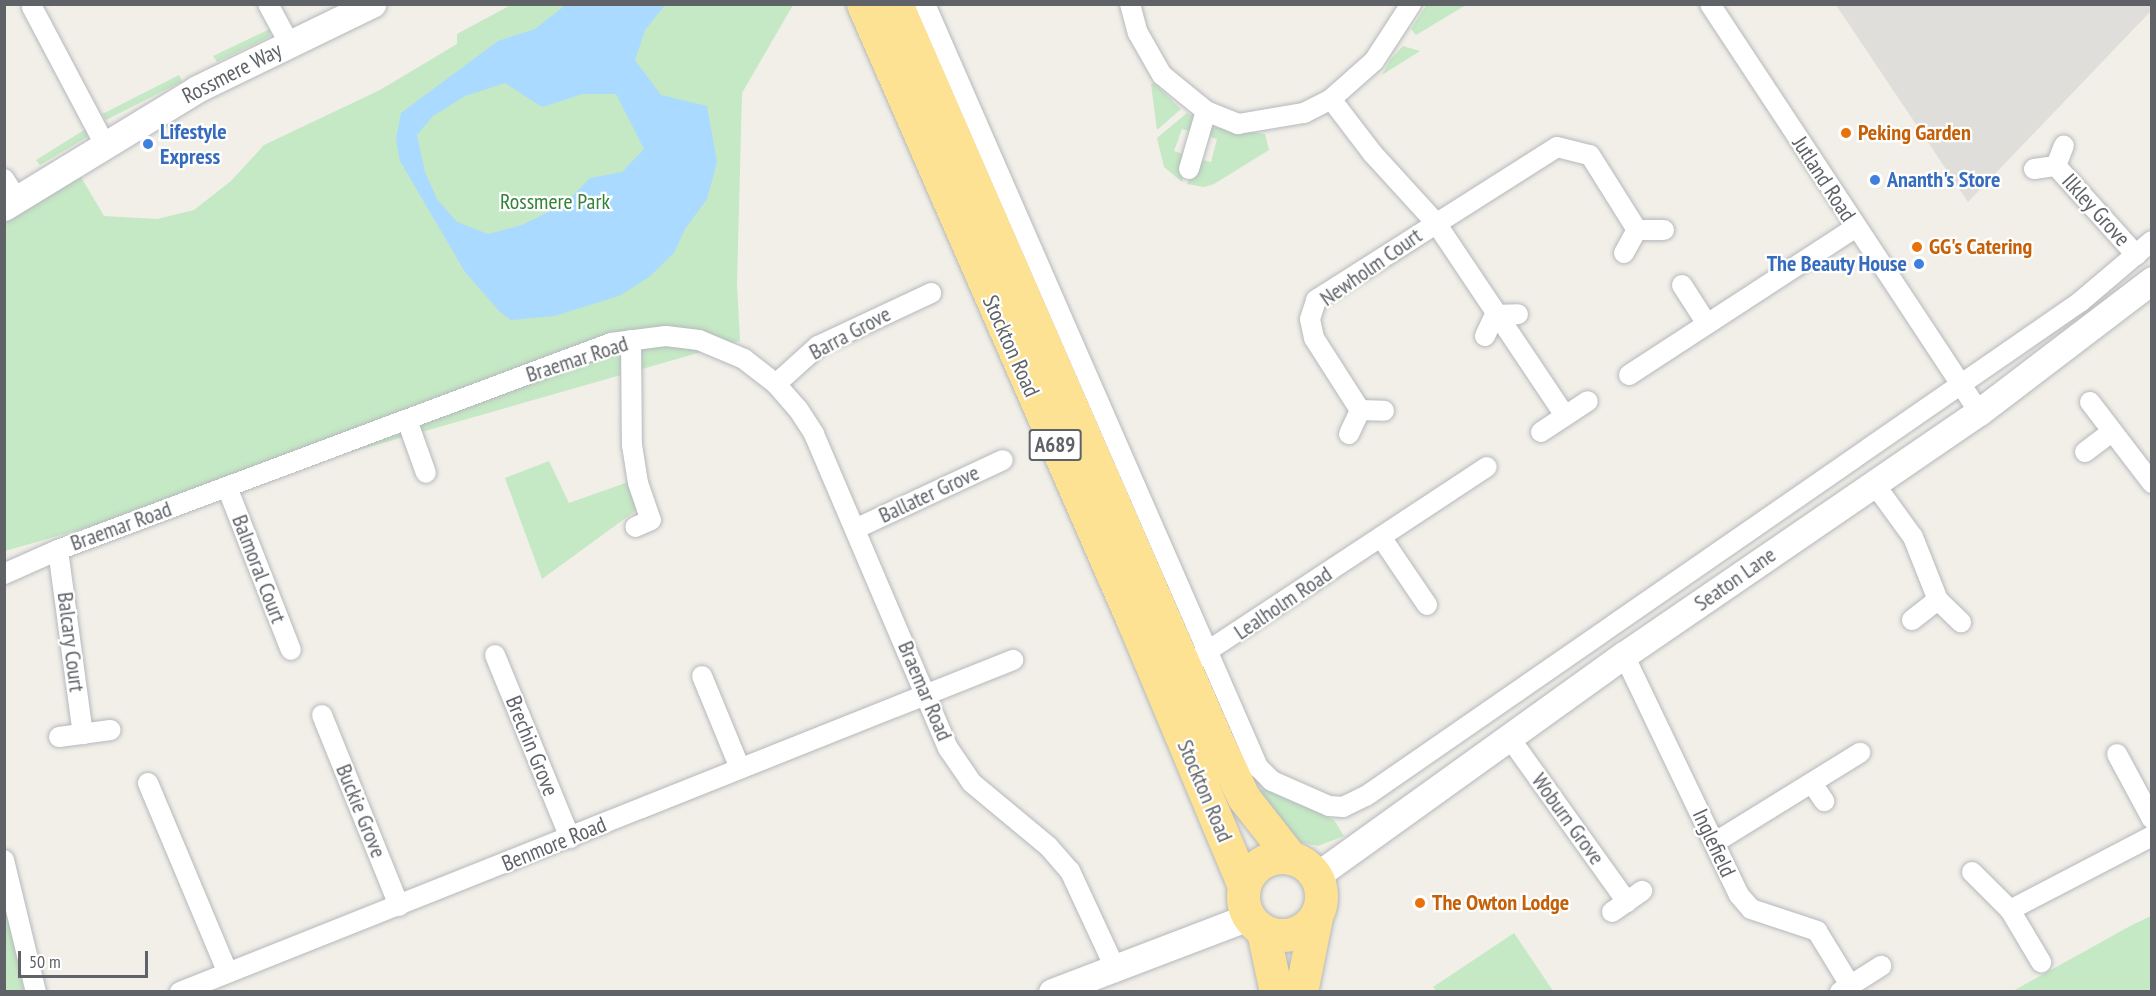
<!DOCTYPE html>
<html>
<head>
<meta charset="utf-8">
<style>
	body { margin:0 }
	#map { position:relative; width:2156px; height:996px; overflow:hidden; background:#f1efe8; font-family:"PT Sans Narrow",sans-serif }
	div>[style] { position:absolute }
	[style*='--x'] { left:calc(var(--x)*1px); top:calc(var(--y)*1px); width:calc(var(--w)*1px); rotate:calc(var(--a)*1deg) }
	.industrial>* { inset:0; background:#e0deda }
	.green>* { inset:0; background:#c5e8c5; transform-origin:0 0 }
	.water>* { inset:0; background:#aadaff }
	.roads { filter:drop-shadow(0 0 2px #b5b8bc) drop-shadow(0 0 2px #b5b8bc) }
	.street>* { height:20px; margin:-10px; padding:0 10px; transform-origin:10px; border-radius:10px; background:#fff }
	.secondary>* { height:27px; margin:-13.5px; padding:0 13.5px; transform-origin:13.5px; border-radius:13.5px; background:#fff }
	.highway>* { height:33px; margin:-16.5px; padding:0 16.5px; transform-origin:16.5px; border-radius:16.5px; background:#fde293 }
	.highway>.ring { margin:-16.5px; padding:0; box-sizing:content-box; background:none; border:33px solid #fde293; border-radius:50% }
	.dots>* { width:16px; height:16px; translate:-50% -50%; box-sizing:border-box; border:3px solid #fff; border-radius:50% }
	span { translate:-50% -50%; white-space:nowrap; text-align:center; line-height:1.15; -webkit-text-stroke:4.5px #fff; paint-order:stroke }
	.shield-label span { padding:2px 4px; background:#fff; border:2px solid; border-radius:4px; -webkit-text-stroke-width:0 }
	.shield-label { font-size:21px; color:#5f6368; font-weight:700 }
	.street-label { font-size:22px; color:#5f6368 }
	.shop-label { font-size:22px; color:#366cbe; font-weight:700 }
	.left { translate:0 -50%; text-align:left }
	.right { translate:-100% -50%; text-align:right }
	.food-label { font-size:22px; color:#c56008; font-weight:700 }
	.park-label { font-size:22px; color:#348238 }
	.frame { position:absolute; inset:0; border:6px solid #5f6368; pointer-events:none }
	.scale { position:absolute; left:18px; top:951px; width:130px; height:27px; box-sizing:border-box; border:3px solid #5f6368; border-top:0; padding-left:8px; font-size:18px; line-height:21px; white-space:nowrap; color:#5f6368; -webkit-text-stroke:4px #fff; paint-order:stroke }
</style>
</head>
<body>
<div id="map">
	<div class="industrial">
		<i style="clip-path:polygon(2151px 4px,2151px 11px,1968px 202px,1836px 5px)"></i>
	</div>
	<div class="green">
		<i style="clip-path:polygon(1427px 4px,1466px 4px,1466px 5px,1416px 35px,1411px 29px)"></i>
		<i style="clip-path:polygon(511px 5px,793px 5px,742px 93px,737px 284px,740px 341px,5px 551px,4px 222px,17px 210px,78px 172px,104px 216px,157px 219px,194px 210px,231px 181px,264px 145px,380px 90px,457px 44px,457px 34px)"></i>
		<i style="clip-path:polygon(272px 28px,269px 37px,217px 62px,213px 56px)"></i>
		<i style="clip-path:polygon(1403px 46px,1420px 51px,1382px 75px,1390px 60px)"></i>
		<i style="left:179px;top:75px;width:7px;height:86px;rotate:63deg"></i>
		<i style="clip-path:polygon(1154px 83px,1181px 109px,1157px 130px,1151px 84px)"></i>
		<i style="clip-path:polygon(1187px 113px,1195px 118px,1193px 132px,1182px 129px,1174px 151px,1186px 155px,1182px 182px,1164px 167px,1157px 138px)"></i>
		<i style="clip-path:polygon(89px 127px,87px 137px,40px 165px,36px 160px)"></i>
		<i style="clip-path:polygon(1211px 127px,1265px 134px,1269px 150px,1214px 184px,1204px 187px,1187px 184px,1199px 159px,1211px 162px,1217px 139px,1205px 135px)"></i>
		<i style="clip-path:polygon(549px 461px,569px 503px,631px 481px,638px 509px,542px 579px,505px 478px)"></i>
		<i style="clip-path:polygon(1265px 788px,1334px 820px,1344px 836px,1318px 846px,1294px 841px,1255px 793px)"></i>
		<i style="clip-path:polygon(5px 904px,24px 991px,5px 991px)"></i>
		<i style="clip-path:polygon(2151px 916px,2151px 991px,2013px 991px,2132px 925px)"></i>
		<i style="clip-path:polygon(1514px 933px,1553px 991px,1436px 991px,1433px 987px)"></i>
	</div>
	<div class="water">
		<i style="clip-path:polygon(evenodd,567px 4px,665px 5px,645px 30px,635px 60px,661px 95px,707px 106px,717px 162px,707px 199px,685px 229px,674px 253px,649px 277px,619px 296px,554px 316px,511px 320px,500px 312px,465px 272px,400px 161px,396px 139px,401px 113px,498px 41px,535px 29px,567px 4px,505px 83px,542px 107px,583px 94px,616px 94px,644px 149px,622px 172px,590px 178px,565px 204px,522px 225px,488px 234px,457px 222px,437px 199px,425px 172px,417px 135px,433px 116px,465px 96px,505px 83px)"></i>
	</div>
	<div class="roads">
		<div class="street">
			<i style="--x:268;--y:4;--w:44;--a:61.7"></i>
			<i style="--x:925;--y:4;--w:833;--a:66.42"></i>
			<i style="--x:1258;--y:767;--w:20;--a:45"></i>
			<i style="--x:1272;--y:781;--w:62;--a:23.7"></i>
			<i style="--x:1329;--y:806;--w:14;--a:4"></i>
			<i style="--x:1343;--y:807;--w:25;--a:-26"></i>
			<i style="--x:1366;--y:796;--w:868;--a:-34.68"></i>
			<i style="--x:2080;--y:302;--w:94;--a:-40.3"></i>
			<i style="--x:1130;--y:4;--w:30;--a:75"></i>
			<i style="--x:1138;--y:33;--w:48;--a:60.3"></i>
			<i style="--x:1162;--y:75;--w:57;--a:39.3"></i>
			<i style="--x:1206;--y:111;--w:35;--a:22"></i>
			<i style="--x:1238;--y:124;--w:67;--a:-9.5"></i>
			<i style="--x:1304;--y:113;--w:30;--a:-27"></i>
			<i style="--x:1331;--y:99;--w:57;--a:-41.5"></i>
			<i style="--x:1374;--y:61;--w:68;--a:-57"></i>
			<i style="--x:1710;--y:4;--w:489;--a:56.6"></i>
			<i style="--x:32;--y:7;--w:154;--a:62.1"></i>
			<i style="--x:1331;--y:99;--w:69;--a:52.6"></i>
			<i style="--x:1373;--y:154;--w:93;--a:47.6"></i>
			<i style="--x:1436;--y:223;--w:232;--a:56.2"></i>
			<i style="--x:2056;--y:166;--w:120;--a:48"></i>
			<i style="--x:1189;--y:169;--w:60;--a:-73.7"></i>
			<i style="--x:2034;--y:169;--w:22;--a:-8"></i>
			<i style="--x:2056;--y:166;--w:22;--a:-69"></i>
			<i style="--x:4;--y:179;--w:24;--a:57"></i>
			<i style="--x:1624;--y:253;--w:26;--a:-61"></i>
			<i style="--x:1637;--y:230;--w:27;--a:0"></i>
			<i style="--x:1682;--y:285;--w:46;--a:57.3"></i>
			<i style="--x:1485;--y:336;--w:23;--a:-65"></i>
			<i style="--x:1495;--y:315;--w:23;--a:-2"></i>
			<i style="--x:631;--y:340;--w:105;--a:89.5"></i>
			<i style="--x:632;--y:445;--w:38;--a:81"></i>
			<i style="--x:638;--y:483;--w:39;--a:71"></i>
			<i style="--x:651;--y:520;--w:17;--a:156"></i>
			<i style="--x:1629;--y:375;--w:271;--a:-33.1"></i>
			<i style="--x:776;--y:384;--w:57;--a:-42.1"></i>
			<i style="--x:818;--y:346;--w:125;--a:-25.1"></i>
			<i style="--x:2090;--y:402;--w:102;--a:52.6"></i>
			<i style="--x:1360;--y:410;--w:85;--a:-122.6"></i>
			<i style="--x:1314;--y:338;--w:19;--a:-102"></i>
			<i style="--x:1310;--y:319;--w:20;--a:-72"></i>
			<i style="--x:1316;--y:300;--w:285;--a:-32.4"></i>
			<i style="--x:1557;--y:147;--w:34;--a:14"></i>
			<i style="--x:1590;--y:155;--w:89;--a:57.9"></i>
			<i style="--x:407;--y:420;--w:56;--a:70.3"></i>
			<i style="--x:1541;--y:432;--w:56;--a:-33.4"></i>
			<i style="--x:1349;--y:434;--w:26;--a:-65"></i>
			<i style="--x:1360;--y:410;--w:24;--a:2"></i>
			<i style="--x:2085;--y:452;--w:34;--a:-37"></i>
			<i style="--x:1873;--y:482;--w:68;--a:54"></i>
			<i style="--x:1913;--y:537;--w:68;--a:68.4"></i>
			<i style="--x:227;--y:487;--w:175;--a:68.6"></i>
			<i style="--x:855;--y:529;--w:163;--a:-25"></i>
			<i style="--x:1381;--y:537;--w:82;--a:55.9"></i>
			<i style="--x:58;--y:550;--w:186;--a:82.3"></i>
			<i style="--x:4;--y:574;--w:59;--a:-24"></i>
			<i style="--x:58;--y:550;--w:590;--a:-20.52"></i>
			<i style="--x:611;--y:343;--w:55;--a:-7.3"></i>
			<i style="--x:666;--y:336;--w:33;--a:7"></i>
			<i style="--x:699;--y:340;--w:49;--a:22.9"></i>
			<i style="--x:744;--y:359;--w:41;--a:38"></i>
			<i style="--x:776;--y:384;--w:33;--a:49"></i>
			<i style="--x:798;--y:409;--w:30;--a:57"></i>
			<i style="--x:814;--y:434;--w:341;--a:66.9"></i>
			<i style="--x:948;--y:748;--w:42;--a:55.6"></i>
			<i style="--x:972;--y:783;--w:99;--a:39.7"></i>
			<i style="--x:1048;--y:846;--w:33;--a:49"></i>
			<i style="--x:1070;--y:871;--w:107;--a:65.1"></i>
			<i style="--x:1912;--y:620;--w:33;--a:-38"></i>
			<i style="--x:1938;--y:600;--w:32;--a:44"></i>
			<i style="--x:495;--y:655;--w:198;--a:67.7"></i>
			<i style="--x:1624;--y:655;--w:266;--a:64.4"></i>
			<i style="--x:1739;--y:895;--w:18;--a:49"></i>
			<i style="--x:1751;--y:909;--w:70;--a:18.4"></i>
			<i style="--x:1817;--y:931;--w:63;--a:58.6"></i>
			<i style="--x:1197;--y:658;--w:347;--a:-33.4"></i>
			<i style="--x:702;--y:676;--w:100;--a:67.6"></i>
			<i style="--x:322;--y:715;--w:206;--a:68"></i>
			<i style="--x:59;--y:737;--w:52;--a:-7.7"></i>
			<i style="--x:1509;--y:737;--w:203;--a:54.4"></i>
			<i style="--x:2117;--y:754;--w:74;--a:61.7"></i>
			<i style="--x:148;--y:783;--w:206;--a:67.2"></i>
			<i style="--x:1812;--y:783;--w:22;--a:56"></i>
			<i style="--x:1714;--y:843;--w:172;--a:-31.7"></i>
			<i style="--x:4;--y:860;--w:136;--a:76.4"></i>
			<i style="--x:1972;--y:872;--w:54;--a:45"></i>
			<i style="--x:2010;--y:910;--w:61;--a:59.2"></i>
			<i style="--x:2010;--y:910;--w:160;--a:-27.5"></i>
			<i style="--x:1612;--y:912;--w:37;--a:-35"></i>
			<i style="--x:180;--y:992;--w:897;--a:-21.73"></i>
			<i style="--x:1840;--y:992;--w:49;--a:-32.4"></i>
		</div>
		<div class="secondary">
			<i style="--x:4;--y:207;--w:226;--a:-31.4"></i>
			<i style="--x:197;--y:89;--w:195;--a:-25.9"></i>
			<i style="--x:1316;--y:876;--w:379;--a:-35.7"></i>
			<i style="--x:1624;--y:655;--w:430;--a:-34.4"></i>
			<i style="--x:1979;--y:412;--w:218;--a:-37.3"></i>
			<i style="--x:1052;--y:992;--w:210;--a:-20.9"></i>
		</div>
		<div class="highway">
			<i style="--x:863;--y:4;--w:676;--a:66.36"></i>
			<i style="--x:1134;--y:623;--w:285;--a:67.3"></i>
			<i style="--x:896;--y:4;--w:811;--a:66.47"></i>
			<i style="--x:1220;--y:748;--w:55;--a:64.4"></i>
			<i style="--x:1244;--y:798;--w:76;--a:51.9"></i>
			<i class="ring" style="left:1243px;top:857px;width:45px;height:45px"></i>
			<i style="--x:1263;--y:931;--w:62;--a:78"></i>
			<i style="--x:1301;--y:992;--w:76;--a:-78.7"></i>
		</div>
	</div>
	<div class="dots">
		<i style="left:1846px;top:133px;background:#e8710a"></i>
		<i style="left:148px;top:144px;background:#3f7fe0"></i>
		<i style="left:1875px;top:180px;background:#3f7fe0"></i>
		<i style="left:1917px;top:247px;background:#e8710a"></i>
		<i style="left:1919px;top:264px;background:#3f7fe0"></i>
		<i style="left:1420px;top:903px;background:#e8710a"></i>
	</div>
	<div class="shield-label">
		<span style="left:1055px;top:445px">A689</span>
	</div>
	<div class="street-label">
		<span style="left:232px;top:73px;rotate:-27deg">Rossmere Way</span>
		<span style="left:1824px;top:179px;rotate:57deg">Jutland Road</span>
		<span style="left:2096px;top:210px;rotate:48deg">Ilkley Grove</span>
		<span style="left:1371px;top:267px;rotate:-35deg">Newholm Court</span>
		<span style="left:850px;top:333px;rotate:-28deg">Barra Grove</span>
		<span style="left:1011px;top:346px;rotate:66deg">Stockton Road</span>
		<span style="left:577px;top:359px;rotate:-18deg">Braemar Road</span>
		<span style="left:929px;top:494px;rotate:-25deg">Ballater Grove</span>
		<span style="left:121px;top:526px;rotate:-20deg">Braemar Road</span>
		<span style="left:259px;top:569px;rotate:69deg">Balmoral Court</span>
		<span style="left:1735px;top:579px;rotate:-35deg">Seaton Lane</span>
		<span style="left:1283px;top:603px;rotate:-34deg">Lealholm Road</span>
		<span style="left:71px;top:642px;rotate:83deg">Balcary Court</span>
		<span style="left:925px;top:691px;rotate:67deg">Braemar Road</span>
		<span style="left:532px;top:746px;rotate:68deg">Brechin Grove</span>
		<span style="left:1205px;top:791px;rotate:67deg">Stockton Road</span>
		<span style="left:361px;top:811px;rotate:68deg">Buckie Grove</span>
		<span style="left:1568px;top:819px;rotate:54deg">Woburn Grove</span>
		<span style="left:1714px;top:843px;rotate:65deg">Inglefield</span>
		<span style="left:554px;top:844px;rotate:-22deg">Benmore Road</span>
	</div>
	<div class="shop-label">
		<span class="left" style="left:160px;top:144px">Lifestyle<br>Express</span>
		<span class="left" style="left:1887px;top:180px">Ananth's Store</span>
		<span class="right" style="left:1907px;top:264px">The Beauty House</span>
	</div>
	<div class="food-label">
		<span class="left" style="left:1858px;top:133px">Peking Garden</span>
		<span class="left" style="left:1929px;top:247px">GG's Catering</span>
		<span class="left" style="left:1432px;top:903px">The Owton Lodge</span>
	</div>
	<div class="park-label">
		<span style="left:555px;top:202px">Rossmere Park</span>
	</div>
	<div class="frame"></div>
	<div class="scale">50 m</div>
</div>
</body>
</html>
